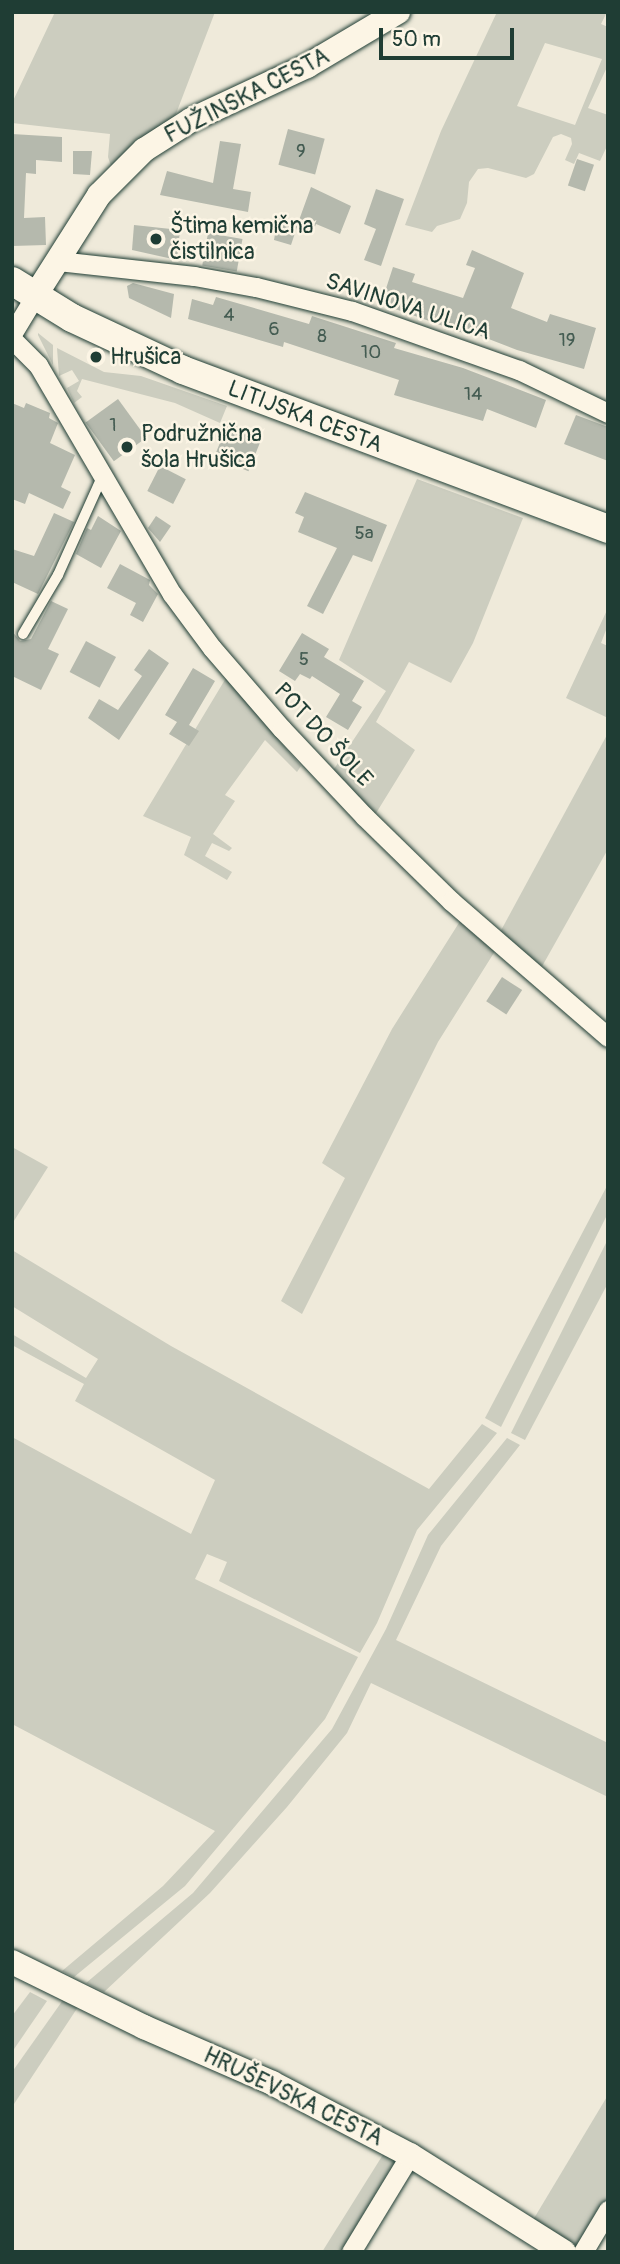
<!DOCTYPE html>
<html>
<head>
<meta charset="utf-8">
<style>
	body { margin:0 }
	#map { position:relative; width:620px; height:2264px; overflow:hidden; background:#efeada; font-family:Pangolin,sans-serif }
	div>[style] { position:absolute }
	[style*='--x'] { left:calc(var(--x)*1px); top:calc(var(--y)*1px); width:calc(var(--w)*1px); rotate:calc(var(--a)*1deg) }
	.green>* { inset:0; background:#cccdbf }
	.building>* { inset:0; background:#b5b9ad; transform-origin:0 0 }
	.roads { filter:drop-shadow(0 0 2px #1f3d34) drop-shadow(0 0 2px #1f3d34) }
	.service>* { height:10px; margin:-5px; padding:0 5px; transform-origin:5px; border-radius:5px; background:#fcf5e5 }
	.minor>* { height:19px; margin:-9.5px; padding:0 9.5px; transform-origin:9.5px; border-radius:9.5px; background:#fcf5e5 }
	.tertiary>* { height:24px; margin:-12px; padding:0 12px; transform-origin:12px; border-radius:12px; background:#fcf5e5 }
	.secondary>* { height:28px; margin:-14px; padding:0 14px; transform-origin:14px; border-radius:14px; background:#fcf5e5 }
	.dots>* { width:19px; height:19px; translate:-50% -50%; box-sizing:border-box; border:4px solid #fcf5e5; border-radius:50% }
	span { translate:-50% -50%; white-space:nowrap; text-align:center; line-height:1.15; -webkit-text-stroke:5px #fcf5e5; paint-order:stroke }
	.number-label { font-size:19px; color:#445c52 }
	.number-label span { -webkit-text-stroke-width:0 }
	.street-label { font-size:23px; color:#1f3d34 }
	.poi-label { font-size:23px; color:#1f3d34 }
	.left { translate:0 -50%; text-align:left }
	.frame { position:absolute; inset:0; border:14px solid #1f3d34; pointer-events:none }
	.scale { position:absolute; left:379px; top:28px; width:135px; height:32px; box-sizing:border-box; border:4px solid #1f3d34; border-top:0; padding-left:9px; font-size:21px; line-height:24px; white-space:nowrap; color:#1f3d34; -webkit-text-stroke:5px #fcf5e5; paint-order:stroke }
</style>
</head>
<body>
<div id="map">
	<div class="green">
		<i style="clip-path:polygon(55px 12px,215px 12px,174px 119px,111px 166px,108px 157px,110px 134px,12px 123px,12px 103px)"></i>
		<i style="clip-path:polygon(evenodd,497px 12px,607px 12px,601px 24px,608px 27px,608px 65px,588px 108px,608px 115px,608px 144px,600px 161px,579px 153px,574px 164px,565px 160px,572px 144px,571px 138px,561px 134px,553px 137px,534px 174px,526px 178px,488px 168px,478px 169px,469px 182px,467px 203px,460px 219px,437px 226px,432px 232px,405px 225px,441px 131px,497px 12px,545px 43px,602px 59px,575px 125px,517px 106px,545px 43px)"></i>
		<i style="clip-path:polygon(38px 333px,53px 345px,53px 365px,38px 335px)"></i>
		<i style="clip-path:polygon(57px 348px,104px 372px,141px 376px,227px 406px,220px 423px,175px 403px,82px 379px,77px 391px,82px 397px,74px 403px,67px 388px,79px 381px,72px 370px,59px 376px)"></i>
		<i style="clip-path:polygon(417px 479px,523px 518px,473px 643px,451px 683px,409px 662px,376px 722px,415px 750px,370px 823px,326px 781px,386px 691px,339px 660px)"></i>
		<i style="clip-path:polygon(608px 608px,608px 625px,601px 643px,608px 646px,608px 718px,566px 698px)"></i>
		<i style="clip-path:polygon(226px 678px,301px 766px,297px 772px,265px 740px,225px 795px,235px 801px,213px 834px,232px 848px,229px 851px,212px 843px,205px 856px,232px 872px,227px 880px,184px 855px,191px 837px,143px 816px)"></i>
		<i style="clip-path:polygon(608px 733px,608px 849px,540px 970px,498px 936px)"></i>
		<i style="clip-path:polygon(462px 918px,497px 948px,438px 1042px,302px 1314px,281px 1301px,345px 1178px,322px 1163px,392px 1029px)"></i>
		<i style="clip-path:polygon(12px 1147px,48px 1167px,12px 1224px)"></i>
		<i style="clip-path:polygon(608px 1184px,608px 1213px,501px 1427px,485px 1418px)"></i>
		<i style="clip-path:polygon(608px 1239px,608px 1283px,525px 1440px,511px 1433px)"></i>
		<i style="clip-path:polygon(12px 1250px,171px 1346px,429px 1489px,482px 1424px,497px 1433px,417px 1530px,377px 1623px,360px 1653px,219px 1581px,227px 1562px,207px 1554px,195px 1579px,358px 1657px,325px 1719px,185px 1886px,74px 1977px,62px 1971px,163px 1886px,215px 1831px,12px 1724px,12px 1437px,191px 1534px,215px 1480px,75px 1401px,84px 1384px,12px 1345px,12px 1334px,86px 1378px,98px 1359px,12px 1306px)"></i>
		<i style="clip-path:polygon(507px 1438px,520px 1445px,441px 1546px,396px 1640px,608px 1743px,608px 1797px,371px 1683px,347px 1733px,287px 1807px,210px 1893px,104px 1992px,86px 1983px,193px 1893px,332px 1729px,386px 1629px,428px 1535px)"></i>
		<i style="clip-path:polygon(30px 1992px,47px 2001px,12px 2052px,12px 2016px)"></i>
		<i style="clip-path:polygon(63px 2000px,78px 2007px,12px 2107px,12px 2072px)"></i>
		<i style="clip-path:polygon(608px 2095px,608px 2201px,580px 2243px,570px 2245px,533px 2220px)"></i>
		<i style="clip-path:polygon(384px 2153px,394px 2159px,394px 2172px,348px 2252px,322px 2252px)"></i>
	</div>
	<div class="building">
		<i style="left:288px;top:129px;width:38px;height:37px;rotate:15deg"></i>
		<i style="clip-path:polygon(12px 134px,62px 137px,62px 162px,36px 160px,36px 174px,26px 173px,24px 218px,45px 217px,46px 245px,12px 246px,12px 218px,22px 218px,12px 218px)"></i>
		<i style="clip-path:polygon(220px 141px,241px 144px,233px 189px,251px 192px,248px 212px,160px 195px,167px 171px,213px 183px)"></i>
		<i style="clip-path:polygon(73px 151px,92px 151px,90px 175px,73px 174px)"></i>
		<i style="left:577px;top:159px;width:18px;height:28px;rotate:19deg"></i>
		<i style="clip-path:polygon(311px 187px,351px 206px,340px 234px,316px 224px,314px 229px,298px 223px)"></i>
		<i style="clip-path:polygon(376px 189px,404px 199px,381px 266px,364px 260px,376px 229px,364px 224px)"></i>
		<i style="clip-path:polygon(278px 217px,298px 224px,291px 245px,274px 240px)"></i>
		<i style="clip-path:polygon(134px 225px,180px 230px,177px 260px,132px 250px)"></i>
		<i style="left:208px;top:233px;width:35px;height:33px;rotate:10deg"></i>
		<i style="clip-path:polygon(472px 250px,524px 273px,511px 308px,547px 322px,550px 314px,596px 328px,584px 369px,517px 350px,468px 331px,466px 334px,381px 304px,393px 267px,415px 274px,412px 282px,463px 298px,475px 268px,466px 265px)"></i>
		<i style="clip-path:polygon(133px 283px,174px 294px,171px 318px,129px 298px,127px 286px)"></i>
		<i style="clip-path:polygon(216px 297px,309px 324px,312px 316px,396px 343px,394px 348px,463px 368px,546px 400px,536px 428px,487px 409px,483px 421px,394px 395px,399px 380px,284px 342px,283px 347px,188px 319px,192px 299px,213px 305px)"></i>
		<i style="left:118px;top:399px;width:48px;height:40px;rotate:54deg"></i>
		<i style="clip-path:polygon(12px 403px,24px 408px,26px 403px,50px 413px,49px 418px,58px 423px,50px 443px,75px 455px,61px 487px,71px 492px,63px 509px,29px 493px,25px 504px,12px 499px)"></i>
		<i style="clip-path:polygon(576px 415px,608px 427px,608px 461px,564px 444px)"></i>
		<i style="left:228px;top:423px;width:37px;height:37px;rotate:22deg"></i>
		<i style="left:160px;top:466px;width:29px;height:28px;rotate:27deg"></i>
		<i style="clip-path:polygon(305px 492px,387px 525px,372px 562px,353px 555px,323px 614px,307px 606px,337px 548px,298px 532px,304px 517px,295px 513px)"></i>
		<i style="clip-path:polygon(54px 513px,74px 522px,38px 594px,12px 582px,12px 549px,34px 556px)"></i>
		<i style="clip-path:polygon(98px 516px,121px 531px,101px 568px,76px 554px,87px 528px,91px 530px)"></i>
		<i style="clip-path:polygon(156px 516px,171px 526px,160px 542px,148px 528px)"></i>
		<i style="clip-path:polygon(120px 564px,150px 580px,149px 585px,158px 594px,143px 622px,130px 615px,136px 603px,107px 588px)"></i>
		<i style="clip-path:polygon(51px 601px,68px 609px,48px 649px,59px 654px,41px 690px,12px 676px,12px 631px,20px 641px,31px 639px)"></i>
		<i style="clip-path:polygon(302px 633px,329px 649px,324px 657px,364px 681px,352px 701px,362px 707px,348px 730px,326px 717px,340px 694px,312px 676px,310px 679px,300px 674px,295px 681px,279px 671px)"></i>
		<i style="left:86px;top:641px;width:34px;height:35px;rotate:28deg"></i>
		<i style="clip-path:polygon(149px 649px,169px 663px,119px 740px,88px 718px,99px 699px,118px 710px,142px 676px,134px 670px)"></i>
		<i style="clip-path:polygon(193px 668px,215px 681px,189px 725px,199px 731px,189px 746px,169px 734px,177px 722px,165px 715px)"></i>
		<i style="left:502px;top:977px;width:24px;height:29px;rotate:33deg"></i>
	</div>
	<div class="roads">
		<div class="service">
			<i style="--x:23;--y:634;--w:69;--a:-59.3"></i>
			<i style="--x:58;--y:575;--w:107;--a:-65.8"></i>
		</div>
		<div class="minor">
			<i style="--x:58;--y:261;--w:137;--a:6.3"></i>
			<i style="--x:194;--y:276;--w:63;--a:10.1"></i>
			<i style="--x:256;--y:287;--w:99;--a:14"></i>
			<i style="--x:352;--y:311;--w:177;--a:19.5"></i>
			<i style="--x:519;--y:370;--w:99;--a:25.8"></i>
			<i style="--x:12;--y:334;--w:44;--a:-58.8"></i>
			<i style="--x:12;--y:339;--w:37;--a:45"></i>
			<i style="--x:38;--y:365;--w:265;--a:59.7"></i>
			<i style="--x:172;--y:594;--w:67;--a:53.5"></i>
			<i style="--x:212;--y:648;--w:107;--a:49.2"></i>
			<i style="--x:282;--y:729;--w:120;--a:46.7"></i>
			<i style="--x:364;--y:816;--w:122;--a:44.3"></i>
			<i style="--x:451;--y:901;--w:208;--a:40.9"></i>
			<i style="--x:351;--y:2252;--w:114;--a:-58.7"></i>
			<i style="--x:583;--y:2252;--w:49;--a:-59.2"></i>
		</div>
		<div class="tertiary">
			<i style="--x:35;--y:296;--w:120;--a:-57.6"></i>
			<i style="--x:99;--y:195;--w:64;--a:-45"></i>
			<i style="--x:144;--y:150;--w:56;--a:-32.6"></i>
			<i style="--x:191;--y:120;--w:128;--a:-25"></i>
			<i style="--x:307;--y:66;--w:106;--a:-30.7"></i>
			<i style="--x:12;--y:1962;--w:147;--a:26.2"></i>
			<i style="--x:144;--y:2027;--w:140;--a:23.6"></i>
			<i style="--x:272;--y:2083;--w:156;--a:27.6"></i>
			<i style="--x:410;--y:2155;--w:182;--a:32.2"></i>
		</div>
		<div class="secondary">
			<i style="--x:12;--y:281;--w:70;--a:31.7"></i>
			<i style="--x:72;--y:318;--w:123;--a:25.1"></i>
			<i style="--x:183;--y:370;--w:454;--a:20.5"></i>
		</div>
	</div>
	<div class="dots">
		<i style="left:156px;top:239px;background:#1f3d34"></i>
		<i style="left:96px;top:357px;background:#1f3d34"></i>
		<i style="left:127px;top:447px;background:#1f3d34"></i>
	</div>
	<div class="number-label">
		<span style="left:301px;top:152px">9</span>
		<span style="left:229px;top:316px">4</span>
		<span style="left:274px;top:330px">6</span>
		<span style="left:322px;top:337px">8</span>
		<span style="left:567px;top:341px">19</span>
		<span style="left:371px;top:353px">10</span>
		<span style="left:473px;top:395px">14</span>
		<span style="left:113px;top:426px">1</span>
		<span style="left:364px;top:534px">5a</span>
		<span style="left:304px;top:660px">5</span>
	</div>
	<div class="street-label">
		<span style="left:247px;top:96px;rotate:-27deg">FUŽINSKA CESTA</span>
		<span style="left:408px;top:307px;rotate:18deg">SAVINOVA ULICA</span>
		<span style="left:305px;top:417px;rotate:21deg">LITIJSKA CESTA</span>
		<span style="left:323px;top:735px;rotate:47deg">POT DO ŠOLE</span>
		<span style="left:293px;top:2097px;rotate:26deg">HRUŠEVSKA CESTA</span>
	</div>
	<div class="poi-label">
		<span class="left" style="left:170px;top:239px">Štima kemična<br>čistilnica</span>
		<span class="left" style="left:110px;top:357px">Hrušica</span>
		<span class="left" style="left:141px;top:447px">Podružnična<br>šola Hrušica</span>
	</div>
	<div class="frame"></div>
	<div class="scale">50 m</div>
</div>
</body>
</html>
